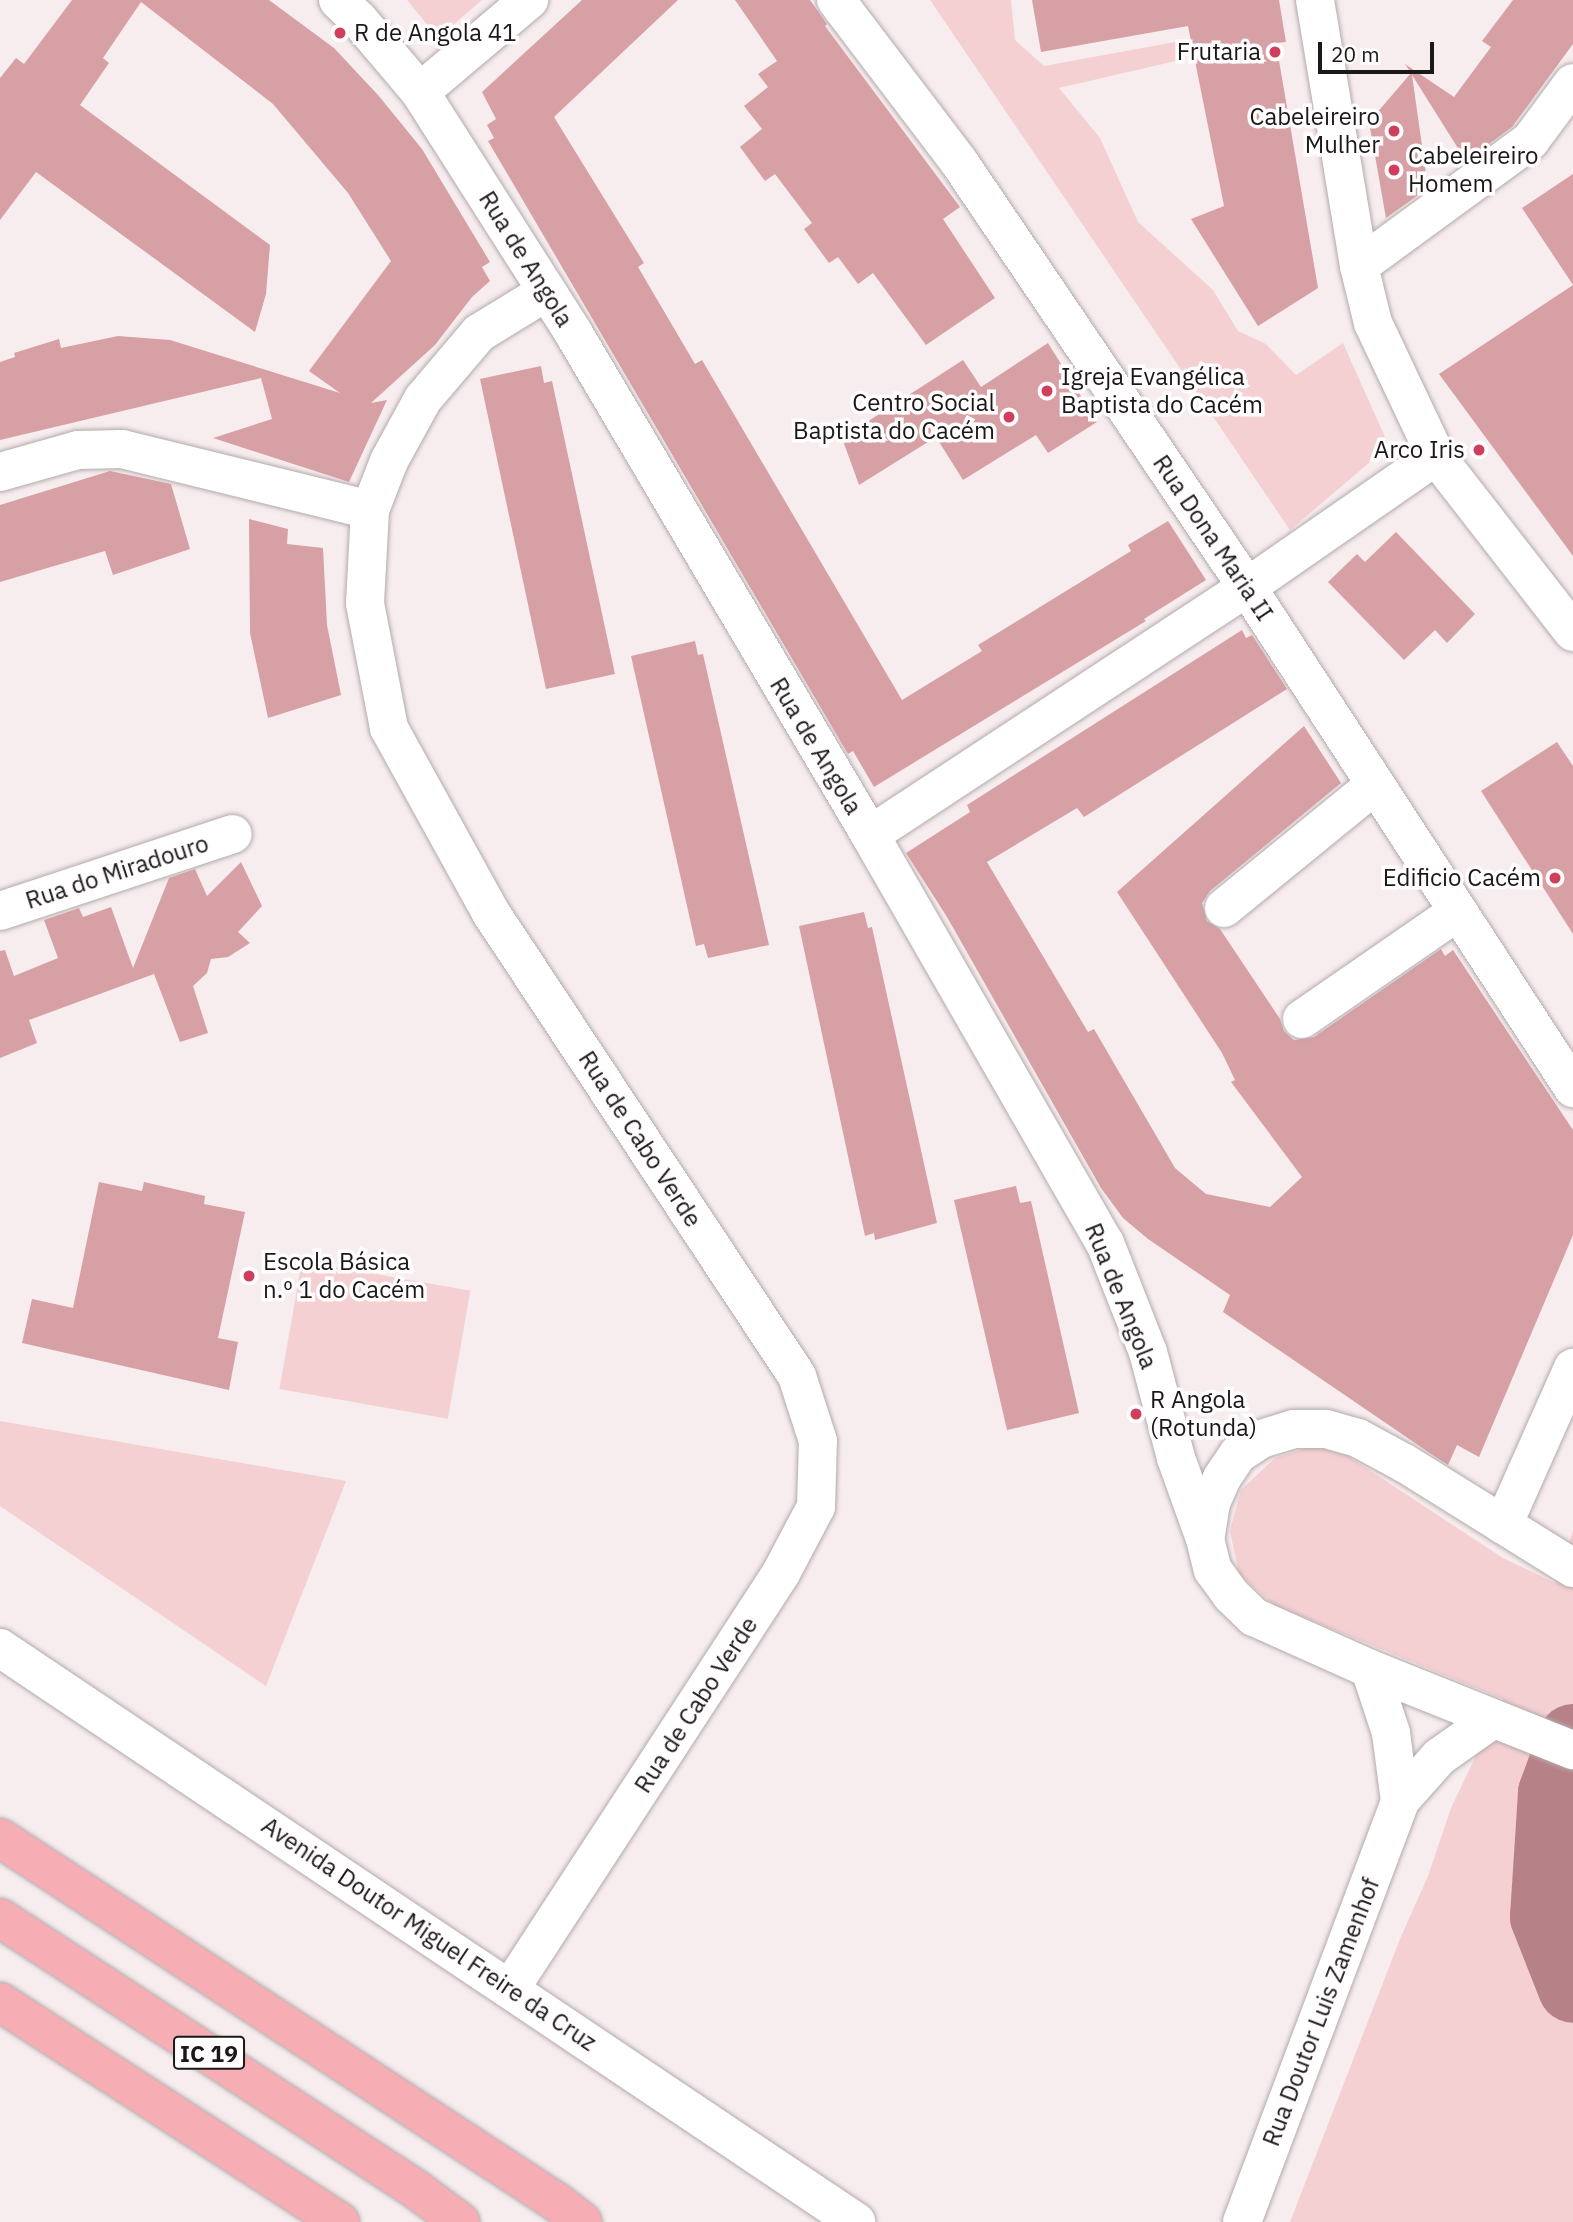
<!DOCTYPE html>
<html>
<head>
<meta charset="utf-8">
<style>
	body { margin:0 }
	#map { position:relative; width:1573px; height:2222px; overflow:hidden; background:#f7edee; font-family:"IBM Plex Sans",sans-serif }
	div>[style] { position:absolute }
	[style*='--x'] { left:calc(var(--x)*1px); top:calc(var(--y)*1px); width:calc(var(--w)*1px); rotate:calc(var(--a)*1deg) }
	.green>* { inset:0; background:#f5d0d3; transform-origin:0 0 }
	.river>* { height:70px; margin:-35px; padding:0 35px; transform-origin:35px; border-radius:35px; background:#b78287 }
	.building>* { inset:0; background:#d7a0a5 }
	.roads { filter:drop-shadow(0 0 2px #b3aaab) drop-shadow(0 0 2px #b3aaab) }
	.street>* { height:38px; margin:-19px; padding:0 19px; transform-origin:19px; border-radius:19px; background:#fff }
	.secondary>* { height:38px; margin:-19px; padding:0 19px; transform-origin:19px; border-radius:19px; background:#fff }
	.highway>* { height:38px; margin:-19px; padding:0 19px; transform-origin:19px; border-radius:19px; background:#f6adb4 }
	.dots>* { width:19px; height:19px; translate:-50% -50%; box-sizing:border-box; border:4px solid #fffdfd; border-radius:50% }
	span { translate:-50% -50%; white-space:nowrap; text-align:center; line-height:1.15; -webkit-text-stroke:7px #fffdfd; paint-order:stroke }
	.shield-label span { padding:2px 5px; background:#fffdfd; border:2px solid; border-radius:5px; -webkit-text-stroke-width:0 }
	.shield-label { font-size:23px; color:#1b1818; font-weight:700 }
	.poi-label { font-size:24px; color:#1b1818 }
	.left { translate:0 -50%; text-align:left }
	.right { translate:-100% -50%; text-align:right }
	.street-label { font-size:24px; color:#1b1818 }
	.scale { position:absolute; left:1318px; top:42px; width:116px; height:32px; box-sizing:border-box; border:4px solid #1b1818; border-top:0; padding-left:9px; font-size:21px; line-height:24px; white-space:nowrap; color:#1b1818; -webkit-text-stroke:5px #fffdfd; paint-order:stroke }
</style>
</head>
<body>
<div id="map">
	<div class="green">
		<i style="clip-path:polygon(407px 0,482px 0,438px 38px)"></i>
		<i style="clip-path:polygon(930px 0,1011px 0,1015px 40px,1044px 66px,1175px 42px,1180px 60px,1059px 88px,1100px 138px,1138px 222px,1213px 290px,1238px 331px,1266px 344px,1296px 375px,1343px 343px,1389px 446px,1290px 530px)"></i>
		<i style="left:302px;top:1261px;width:171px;height:130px;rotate:10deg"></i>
		<i style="clip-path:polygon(0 1421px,346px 1481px,266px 1686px,0 1506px)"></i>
		<i style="clip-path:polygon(1313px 1446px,1348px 1456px,1503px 1558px,1555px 1583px,1573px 1531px,1573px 2222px,1290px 2222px,1400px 1939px,1428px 1876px,1451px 1808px,1503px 1699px,1274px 1605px,1239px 1574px,1230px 1531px,1241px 1490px,1275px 1458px)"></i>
	</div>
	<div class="river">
		<i style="--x:1573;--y:1739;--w:58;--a:110.3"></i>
		<i style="--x:1553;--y:1793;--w:124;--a:93.7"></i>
		<i style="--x:1545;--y:1917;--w:76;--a:68.5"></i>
	</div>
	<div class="building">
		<i style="clip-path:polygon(72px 0,269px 0,334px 48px,378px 95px,422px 149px,490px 262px,482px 267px,490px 281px,472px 297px,435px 345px,371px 403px,387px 400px,349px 482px,213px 438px,272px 419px,261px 378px,0 440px,0 362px,15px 357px,14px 353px,59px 339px,61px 348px,118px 336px,170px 340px,340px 393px,309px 371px,391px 261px,348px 193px,273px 104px,141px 2px,103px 58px,109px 63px,80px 105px,270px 245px,266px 294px,255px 332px,36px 172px,0 220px,0 78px,16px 58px,24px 64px)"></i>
		<i style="clip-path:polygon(582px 0,678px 0,554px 117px,644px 263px,638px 267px,695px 364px,702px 360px,902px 700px,982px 651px,978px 645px,1131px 551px,1128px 545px,1168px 521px,1206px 580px,1144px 619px,1146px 621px,874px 787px,853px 751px,848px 754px,488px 141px,494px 138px,487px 125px,496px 119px,482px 92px)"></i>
		<i style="clip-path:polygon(735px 0,810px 0,827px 24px,825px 26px,960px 207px,943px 219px,995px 298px,926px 345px,873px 273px,858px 284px,838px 257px,829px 263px,804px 229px,812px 223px,775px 174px,765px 181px,740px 147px,762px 129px,744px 106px,768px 87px,758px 74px,777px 61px)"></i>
		<i style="clip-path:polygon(1032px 0,1279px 0,1286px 42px,1276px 43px,1318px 288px,1258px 326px,1191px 219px,1224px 206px,1188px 26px,1041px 52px)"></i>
		<i style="clip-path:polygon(1513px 0,1573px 0,1573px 44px,1512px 127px,1466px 161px,1412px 75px,1428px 188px,1386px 218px,1369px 122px,1411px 73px,1405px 64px,1454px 97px,1491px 47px,1482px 41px)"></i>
		<i style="clip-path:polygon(1573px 174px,1573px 556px,1439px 374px,1573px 285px,1522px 208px)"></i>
		<i style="clip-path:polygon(1048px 343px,1097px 422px,1048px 453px,1036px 435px,963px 480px,936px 437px,859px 485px,842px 438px,963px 360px,981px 387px)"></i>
		<i style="clip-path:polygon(541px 366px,544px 383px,552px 381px,615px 674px,546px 689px,480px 379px)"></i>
		<i style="clip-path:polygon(110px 471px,171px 484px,190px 549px,113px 575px,105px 551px,0 582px,0 505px)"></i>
		<i style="clip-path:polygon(249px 519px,288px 529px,287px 544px,323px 548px,327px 625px,341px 695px,268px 718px,250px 633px)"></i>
		<i style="clip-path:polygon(1396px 532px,1475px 614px,1447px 643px,1435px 630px,1404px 660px,1328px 582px,1357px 554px,1365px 562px)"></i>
		<i style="clip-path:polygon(1242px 630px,1246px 638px,1252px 635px,1287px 689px,1084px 817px,1077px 808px,987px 862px,1088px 1032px,1094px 1029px,1175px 1168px,1206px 1194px,1270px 1207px,1302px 1177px,1231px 1082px,1235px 1080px,1222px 1053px,1117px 892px,1304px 726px,1341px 783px,1210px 891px,1202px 903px,1207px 921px,1220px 929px,1280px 1019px,1284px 1031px,1294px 1040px,1314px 1037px,1441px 949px,1445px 956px,1453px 950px,1573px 1130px,1573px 1235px,1479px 1457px,1457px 1445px,1448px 1465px,1437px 1458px,1223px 1312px,1230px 1295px,1148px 1239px,1123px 1218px,1101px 1188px,947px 917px,906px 853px,970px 812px,967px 805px)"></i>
		<i style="clip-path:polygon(695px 641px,698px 655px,703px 654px,769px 945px,708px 958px,704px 944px,696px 946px,631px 656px)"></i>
		<i style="clip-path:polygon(1557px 742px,1573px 766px,1573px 934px,1481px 791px)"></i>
		<i style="clip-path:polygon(241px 862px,262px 906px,238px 932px,250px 943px,228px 957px,211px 959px,207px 973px,193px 986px,208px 1033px,180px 1042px,154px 974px,29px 1020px,37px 1043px,0 1058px,0 951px,5px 950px,14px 976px,58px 958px,44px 920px,79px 908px,83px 917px,111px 907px,133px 968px,169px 878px,195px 869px,207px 896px)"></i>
		<i style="clip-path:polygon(864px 912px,868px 928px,872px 927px,937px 1223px,875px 1240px,874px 1233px,865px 1236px,799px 926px)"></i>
		<i style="clip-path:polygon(99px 1182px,142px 1191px,144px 1182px,205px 1196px,204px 1204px,245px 1212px,218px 1338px,238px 1342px,229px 1390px,22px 1343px,32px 1299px,73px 1308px)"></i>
		<i style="clip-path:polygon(1016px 1186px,1020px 1203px,1031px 1201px,1079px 1413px,1007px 1430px,954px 1200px)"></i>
	</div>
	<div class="roads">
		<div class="street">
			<i style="--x:836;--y:0;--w:203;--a:52.8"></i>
			<i style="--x:959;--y:162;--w:513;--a:55.88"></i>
			<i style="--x:1247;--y:587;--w:598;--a:56.95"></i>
			<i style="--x:1315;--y:0;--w:270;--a:80.6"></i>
			<i style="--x:1359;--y:266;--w:59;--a:76.2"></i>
			<i style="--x:1373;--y:323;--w:147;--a:64.7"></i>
			<i style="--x:1436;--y:456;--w:223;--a:52.1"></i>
			<i style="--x:420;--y:92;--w:143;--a:-40.2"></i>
			<i style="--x:1359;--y:266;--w:212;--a:-36.2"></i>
			<i style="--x:1530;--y:141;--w:72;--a:-53.4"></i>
			<i style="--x:0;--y:472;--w:81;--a:-15.8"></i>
			<i style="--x:78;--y:450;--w:44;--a:-1.3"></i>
			<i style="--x:122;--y:449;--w:255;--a:13.8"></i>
			<i style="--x:870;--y:835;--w:451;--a:-33.3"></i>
			<i style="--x:1247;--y:587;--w:230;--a:-34.7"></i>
			<i style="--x:1224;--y:908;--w:195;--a:-39.2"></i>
			<i style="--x:0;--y:911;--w:245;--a:-18.3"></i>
			<i style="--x:1302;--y:1019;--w:188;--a:-34.6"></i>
			<i style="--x:1503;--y:1525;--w:172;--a:-66"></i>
			<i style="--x:0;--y:1648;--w:1031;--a:33.84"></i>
			<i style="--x:510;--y:1989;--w:496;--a:-56.9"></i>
			<i style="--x:781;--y:1573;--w:75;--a:-62.1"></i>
			<i style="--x:816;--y:1507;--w:66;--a:-88.3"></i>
			<i style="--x:818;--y:1441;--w:68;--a:-107.9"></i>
			<i style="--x:797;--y:1376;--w:555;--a:-123.46"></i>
			<i style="--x:491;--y:913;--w:211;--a:-118.9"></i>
			<i style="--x:389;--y:728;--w:127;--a:-100.9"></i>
			<i style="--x:365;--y:603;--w:93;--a:-86.9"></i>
			<i style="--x:370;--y:510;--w:53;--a:-68.8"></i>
			<i style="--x:389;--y:461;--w:71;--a:-61.3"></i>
			<i style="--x:423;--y:399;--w:87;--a:-49.7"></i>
			<i style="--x:479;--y:333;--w:79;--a:-31.5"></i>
		</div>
		<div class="secondary">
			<i style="--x:338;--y:0;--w:29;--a:44"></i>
			<i style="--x:359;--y:20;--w:94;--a:49.7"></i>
			<i style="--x:420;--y:92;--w:287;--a:57.5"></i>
			<i style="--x:574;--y:334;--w:582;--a:59.42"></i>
			<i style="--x:870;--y:835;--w:471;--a:60.1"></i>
			<i style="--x:1105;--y:1243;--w:117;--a:68.5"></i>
			<i style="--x:1148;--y:1352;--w:110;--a:75.2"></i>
			<i style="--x:1176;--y:1458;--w:86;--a:70.3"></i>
			<i style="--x:1573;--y:1568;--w:199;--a:-148.1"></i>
			<i style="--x:1404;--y:1463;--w:52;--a:-151.5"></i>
			<i style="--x:1358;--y:1438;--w:33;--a:-164"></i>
			<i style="--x:1326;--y:1429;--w:32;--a:180"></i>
			<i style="--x:1294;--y:1429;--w:34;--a:163"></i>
			<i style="--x:1261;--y:1439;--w:27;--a:147"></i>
			<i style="--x:1238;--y:1454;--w:29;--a:124"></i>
			<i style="--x:1222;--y:1478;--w:27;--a:114"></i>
			<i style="--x:1211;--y:1503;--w:36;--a:99"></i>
			<i style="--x:1205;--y:1539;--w:32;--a:76"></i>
			<i style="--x:1213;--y:1570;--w:31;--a:54"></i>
			<i style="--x:1231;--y:1595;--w:32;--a:44"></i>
			<i style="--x:1254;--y:1617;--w:127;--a:24.1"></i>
			<i style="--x:1370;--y:1669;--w:219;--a:21.8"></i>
			<i style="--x:1370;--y:1669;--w:67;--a:71.8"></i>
			<i style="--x:1391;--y:1733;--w:69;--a:82.5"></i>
			<i style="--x:1242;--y:2222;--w:450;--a:-69.4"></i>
			<i style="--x:1400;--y:1801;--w:59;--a:-48.4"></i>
			<i style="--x:1439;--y:1757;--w:66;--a:-35.1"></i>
		</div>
		<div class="highway">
			<i style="--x:0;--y:1838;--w:667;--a:33.19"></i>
			<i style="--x:558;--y:2203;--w:31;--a:38"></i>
			<i style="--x:0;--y:1918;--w:498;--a:33.1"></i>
			<i style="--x:417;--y:2190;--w:54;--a:36.7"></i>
			<i style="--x:0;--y:2002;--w:405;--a:32.9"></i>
		</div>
	</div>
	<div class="dots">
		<i style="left:340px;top:33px;background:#cf3f5d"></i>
		<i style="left:1275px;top:52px;background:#cf3f5d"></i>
		<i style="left:1394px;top:131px;background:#cf3f5d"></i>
		<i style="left:1394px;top:170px;background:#cf3f5d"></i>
		<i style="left:1047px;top:391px;background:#cf3f5d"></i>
		<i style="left:1009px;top:417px;background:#cf3f5d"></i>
		<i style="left:1479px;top:450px;background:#cf3f5d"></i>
		<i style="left:1555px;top:878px;background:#cf3f5d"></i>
		<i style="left:249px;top:1276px;background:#cf3f5d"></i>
		<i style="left:1136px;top:1414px;background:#cf3f5d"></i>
	</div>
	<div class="shield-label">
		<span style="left:209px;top:2053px">IC 19</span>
	</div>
	<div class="poi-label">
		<span class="left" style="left:354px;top:33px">R de Angola 41</span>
		<span class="right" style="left:1261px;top:52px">Frutaria</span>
		<span class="right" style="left:1380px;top:131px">Cabeleireiro<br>Mulher</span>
		<span class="left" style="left:1408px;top:170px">Cabeleireiro<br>Homem</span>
		<span class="left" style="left:1061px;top:391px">Igreja Evangélica<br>Baptista do Cacém</span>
		<span class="right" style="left:995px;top:417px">Centro Social<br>Baptista do Cacém</span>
		<span class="right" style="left:1465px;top:450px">Arco Iris</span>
		<span class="right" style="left:1541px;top:878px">Edificio Cacém</span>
		<span class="left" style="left:263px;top:1276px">Escola Básica<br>n.º 1 do Cacém</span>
		<span class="left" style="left:1150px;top:1414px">R Angola<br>(Rotunda)</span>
	</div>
	<div class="street-label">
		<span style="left:526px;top:259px;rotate:58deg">Rua de Angola</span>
		<span style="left:1213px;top:538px;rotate:56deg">Rua Dona Maria II</span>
		<span style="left:816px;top:746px;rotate:59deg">Rua de Angola</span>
		<span style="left:117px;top:872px;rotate:-18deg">Rua do Miradouro</span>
		<span style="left:640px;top:1139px;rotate:57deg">Rua de Cabo Verde</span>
		<span style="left:1121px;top:1296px;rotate:68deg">Rua de Angola</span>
		<span style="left:696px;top:1705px;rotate:-57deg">Rua de Cabo Verde</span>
		<span style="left:429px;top:1934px;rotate:34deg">Avenida Doutor Miguel Freire da Cruz</span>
		<span style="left:1321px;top:2012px;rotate:-69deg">Rua Doutor Luis Zamenhof</span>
	</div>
	<div class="scale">20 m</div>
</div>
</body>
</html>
